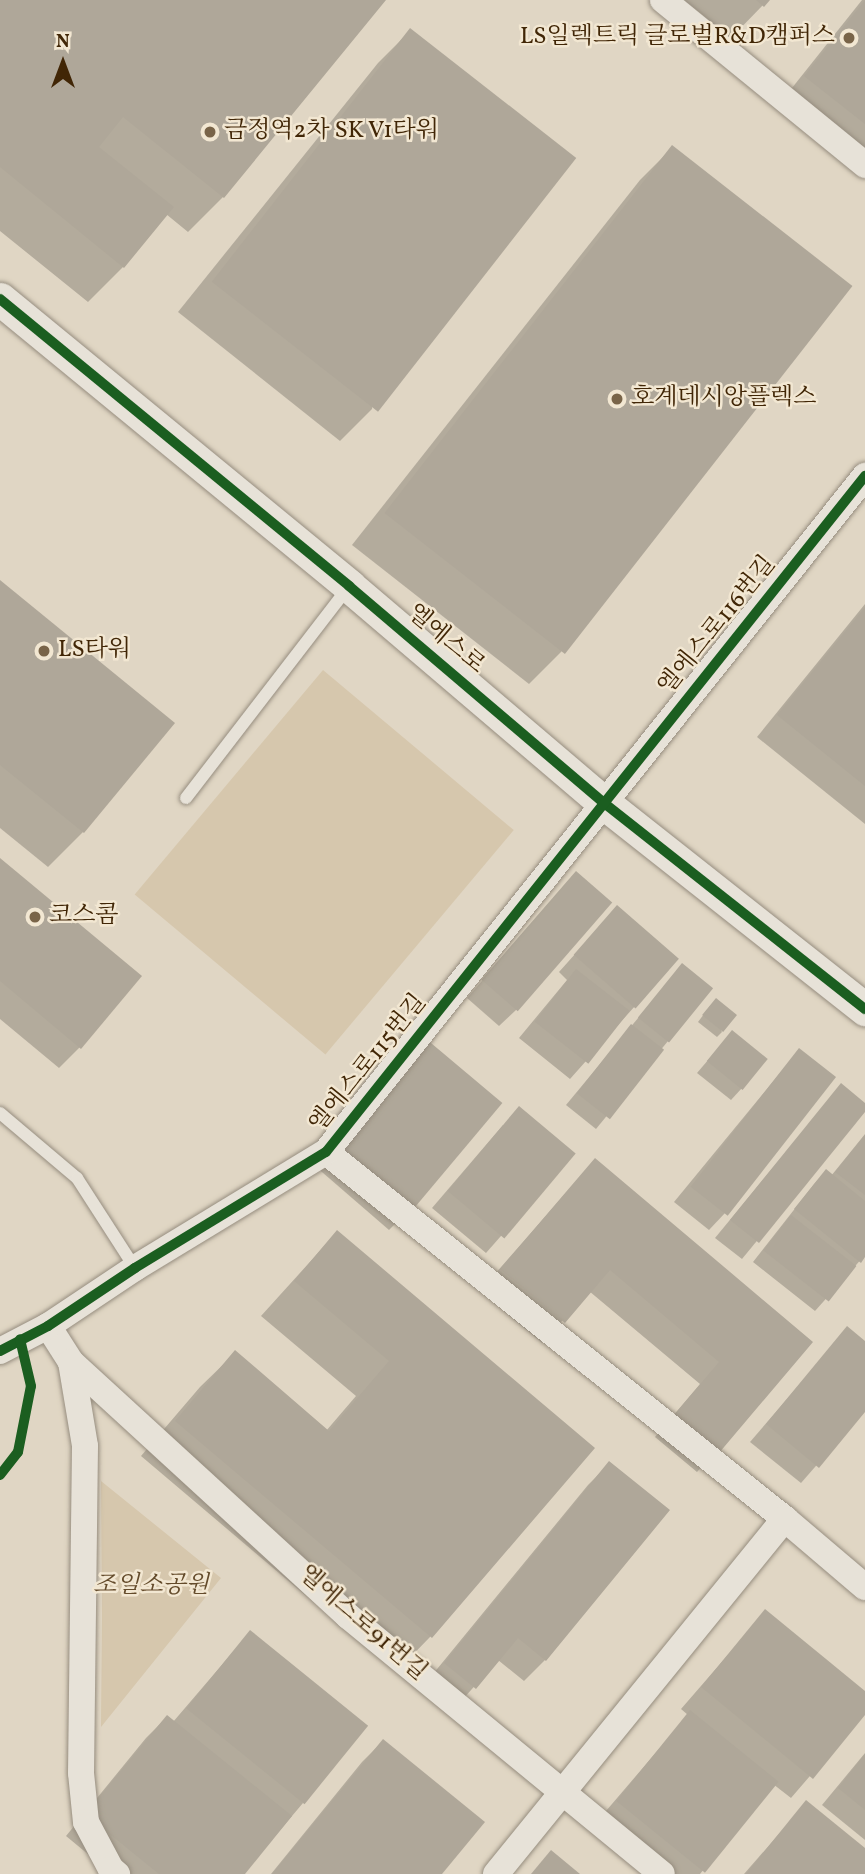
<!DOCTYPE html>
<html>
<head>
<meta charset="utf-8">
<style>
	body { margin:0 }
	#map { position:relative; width:865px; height:1874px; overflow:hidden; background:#e0d6c4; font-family:Vollkorn,"Noto Serif KR",serif }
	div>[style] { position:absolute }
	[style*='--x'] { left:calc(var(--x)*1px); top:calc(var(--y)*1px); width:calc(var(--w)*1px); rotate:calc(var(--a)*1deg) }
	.green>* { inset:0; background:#d6c7ad; transform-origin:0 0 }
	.shadow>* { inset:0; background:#0003 }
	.building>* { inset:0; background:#afa799; transform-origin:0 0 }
	.roads { filter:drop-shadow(0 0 2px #968d7f) drop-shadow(0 0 2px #968d7f) }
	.service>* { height:12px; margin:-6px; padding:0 6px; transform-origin:6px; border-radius:6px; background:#e7e2d8 }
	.minor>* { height:26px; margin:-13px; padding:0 13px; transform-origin:13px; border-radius:13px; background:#e7e2d8 }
	.tertiary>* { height:33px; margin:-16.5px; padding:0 16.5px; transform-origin:16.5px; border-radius:16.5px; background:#e7e2d8 }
	.cycleway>* { height:10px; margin:-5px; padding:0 5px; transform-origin:5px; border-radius:5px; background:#1b5e20 }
	.dots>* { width:19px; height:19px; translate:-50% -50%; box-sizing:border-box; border:4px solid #f2e7d2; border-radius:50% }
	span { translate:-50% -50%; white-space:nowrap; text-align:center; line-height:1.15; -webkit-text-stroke:5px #f2e7d2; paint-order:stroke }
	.poi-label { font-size:24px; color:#412606 }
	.right { translate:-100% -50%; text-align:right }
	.left { translate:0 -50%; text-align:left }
	.street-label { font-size:24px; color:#412606 }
	.park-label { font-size:24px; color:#644b2b; font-style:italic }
	.north { position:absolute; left:28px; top:28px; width:70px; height:70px; -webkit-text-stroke:5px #f2e7d2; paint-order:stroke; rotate:0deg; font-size:19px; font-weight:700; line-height:28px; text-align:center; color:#412606 }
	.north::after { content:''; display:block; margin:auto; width:24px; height:32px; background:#412606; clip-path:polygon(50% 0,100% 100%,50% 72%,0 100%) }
</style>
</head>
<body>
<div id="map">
	<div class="green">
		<i style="left:323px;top:670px;width:249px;height:293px;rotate:40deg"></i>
		<i style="clip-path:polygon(101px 1481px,221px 1578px,101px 1727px,102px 1617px)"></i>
	</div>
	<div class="shadow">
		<i style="clip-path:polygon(0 0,383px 0,223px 197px,188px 232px,166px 214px,123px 267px,88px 302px,0 231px)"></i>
		<i style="clip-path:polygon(684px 0,768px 0,731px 38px)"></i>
		<i style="clip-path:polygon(862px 0,865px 0,865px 162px,784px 98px)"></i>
		<i style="clip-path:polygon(410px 31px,372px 409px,340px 441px,178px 312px,378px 63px)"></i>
		<i style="clip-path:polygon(672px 148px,850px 287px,561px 652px,529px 684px,352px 545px,640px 180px)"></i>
		<i style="clip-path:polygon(0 582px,83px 832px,48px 867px,0 828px)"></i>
		<i style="clip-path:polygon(865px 604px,865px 824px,757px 737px)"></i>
		<i style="clip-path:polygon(0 860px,80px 1047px,59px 1068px,0 1019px)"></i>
		<i style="clip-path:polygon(576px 873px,516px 1010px,499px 1026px,467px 998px)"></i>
		<i style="clip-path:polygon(617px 907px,635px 1006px,570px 1079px,519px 1038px,567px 980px,559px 972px)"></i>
		<i style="clip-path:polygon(682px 965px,668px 1041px,596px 1129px,566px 1105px)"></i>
		<i style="clip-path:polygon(710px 1006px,722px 1032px,717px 1037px,698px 1022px)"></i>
		<i style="clip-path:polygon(732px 1032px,742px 1088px,731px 1100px,697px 1073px)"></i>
		<i style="clip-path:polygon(799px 1050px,725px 1213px,709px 1230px,674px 1202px)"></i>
		<i style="clip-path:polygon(404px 1061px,410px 1209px,389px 1230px,315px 1166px)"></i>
		<i style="clip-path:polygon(841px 1085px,865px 1105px,865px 1109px,742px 1259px,715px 1238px)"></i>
		<i style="clip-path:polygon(503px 1125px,573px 1154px,486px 1253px,432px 1208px)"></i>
		<i style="clip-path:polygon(865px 1134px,865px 1255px,815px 1311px,753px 1262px,815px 1183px,826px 1172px,831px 1176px)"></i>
		<i style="clip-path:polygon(595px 1160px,811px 1342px,697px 1472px,655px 1437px,700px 1384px,589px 1291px,542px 1343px,480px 1291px)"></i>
		<i style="clip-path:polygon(337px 1232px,592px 1448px,430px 1637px,396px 1672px,141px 1456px,200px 1387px,235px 1353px,326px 1431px,356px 1396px,261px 1316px)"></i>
		<i style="clip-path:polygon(847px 1329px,865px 1344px,865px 1410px,801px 1483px,750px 1442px)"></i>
		<i style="clip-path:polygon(609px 1464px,667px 1510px,545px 1660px,524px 1681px,498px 1660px,454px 1709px,424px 1685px,588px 1485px)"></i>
		<i style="clip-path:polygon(765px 1612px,865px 1693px,865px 1712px,791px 1798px,773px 1784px,700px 1874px,670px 1874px,600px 1818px,688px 1715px,681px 1709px)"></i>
		<i style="clip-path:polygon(250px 1632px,303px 1803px,243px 1874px,112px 1874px,66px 1836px,146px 1738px,167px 1717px,173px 1722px)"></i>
		<i style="clip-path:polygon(383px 1741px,440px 1874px,271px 1874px,362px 1762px)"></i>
		<i style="clip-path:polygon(865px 1753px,865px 1840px,822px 1805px)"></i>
		<i style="clip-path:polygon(806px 1803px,865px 1850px,865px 1874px,744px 1874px)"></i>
	</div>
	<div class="building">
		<i style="clip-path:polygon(0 0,386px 0,224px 198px,123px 117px,99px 147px,174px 207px,124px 268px,0 167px)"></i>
		<i style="clip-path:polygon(756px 0,770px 0,764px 7px)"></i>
		<i style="clip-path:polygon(865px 0,865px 124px,804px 76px)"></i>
		<i style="left:410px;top:28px;width:211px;height:322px;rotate:38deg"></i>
		<i style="left:672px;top:145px;width:229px;height:467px;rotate:38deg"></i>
		<i style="clip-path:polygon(0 580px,175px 723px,84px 833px,0 765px)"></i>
		<i style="clip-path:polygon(865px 607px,865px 786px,777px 715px)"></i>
		<i style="clip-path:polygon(0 858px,142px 976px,81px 1049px,0 981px)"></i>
		<i style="left:576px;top:871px;width:48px;height:144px;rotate:41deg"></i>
		<i style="left:617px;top:905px;width:82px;height:66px;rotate:41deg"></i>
		<i style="left:682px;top:963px;width:40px;height:70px;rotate:39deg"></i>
		<i style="left:576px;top:969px;width:68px;height:67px;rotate:38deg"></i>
		<i style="left:716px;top:998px;width:27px;height:22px;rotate:39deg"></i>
		<i style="left:631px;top:1024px;width:42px;height:88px;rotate:38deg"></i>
		<i style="left:732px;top:1030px;width:46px;height:40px;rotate:39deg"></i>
		<i style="left:425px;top:1038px;width:101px;height:140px;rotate:40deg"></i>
		<i style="left:799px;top:1048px;width:47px;height:176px;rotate:38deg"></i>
		<i style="clip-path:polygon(841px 1083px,865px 1103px,865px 1112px,759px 1243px,730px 1220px)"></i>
		<i style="left:519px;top:1106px;width:74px;height:111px;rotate:40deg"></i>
		<i style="clip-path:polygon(865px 1135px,865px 1195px,835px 1172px)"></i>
		<i style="clip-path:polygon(595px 1158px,813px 1342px,719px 1453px,674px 1415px,719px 1362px,610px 1270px,565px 1323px,500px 1269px)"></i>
		<i style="clip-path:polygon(826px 1169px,865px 1201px,865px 1257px,861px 1263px,794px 1209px)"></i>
		<i style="left:791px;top:1215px;width:83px;height:45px;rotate:38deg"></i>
		<i style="clip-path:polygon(337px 1230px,595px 1448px,432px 1638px,175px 1421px,235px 1350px,329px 1431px,389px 1361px,294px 1281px)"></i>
		<i style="clip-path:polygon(847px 1326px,865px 1341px,865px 1412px,819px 1468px,766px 1424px)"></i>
		<i style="clip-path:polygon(609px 1461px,670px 1510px,546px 1661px,518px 1638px,476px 1689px,444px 1663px)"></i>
		<i style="clip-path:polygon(765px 1609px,865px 1691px,865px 1715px,813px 1779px,701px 1687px)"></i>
		<i style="left:250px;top:1630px;width:152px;height:101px;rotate:39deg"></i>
		<i style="left:690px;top:1710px;width:114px;height:117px;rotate:39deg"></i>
		<i style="clip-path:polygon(167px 1715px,292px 1816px,245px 1874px,159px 1874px,85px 1814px)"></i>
		<i style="clip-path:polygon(383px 1739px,485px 1822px,442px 1874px,272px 1874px)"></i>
		<i style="clip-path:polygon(865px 1754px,865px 1810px,838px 1788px)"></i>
		<i style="clip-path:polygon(806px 1800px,865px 1848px,865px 1874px,746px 1874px)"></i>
		<i style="clip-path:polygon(551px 1850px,580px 1874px,531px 1874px)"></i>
	</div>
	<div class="roads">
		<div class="service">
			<i style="--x:186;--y:798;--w:267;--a:-52.4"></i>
			<i style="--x:0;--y:1113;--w:101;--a:40.2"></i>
			<i style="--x:77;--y:1178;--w:107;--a:57.2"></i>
		</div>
		<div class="minor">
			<i style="--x:663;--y:0;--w:261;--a:39.2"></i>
			<i style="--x:326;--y:1152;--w:588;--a:38.64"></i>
			<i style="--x:785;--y:1519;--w:105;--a:40.4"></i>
			<i style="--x:48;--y:1326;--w:43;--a:57.4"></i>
			<i style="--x:71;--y:1362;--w:376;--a:42.5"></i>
			<i style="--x:348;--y:1616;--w:406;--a:39.4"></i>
			<i style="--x:0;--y:1351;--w:54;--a:-27.5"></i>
			<i style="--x:48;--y:1326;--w:105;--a:-33.7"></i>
			<i style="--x:135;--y:1268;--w:223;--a:-31.3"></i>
			<i style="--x:326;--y:1152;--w:865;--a:-51.43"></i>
			<i style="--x:71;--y:1362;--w:85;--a:80.5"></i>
			<i style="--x:85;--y:1446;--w:327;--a:90.7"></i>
			<i style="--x:81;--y:1773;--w:49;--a:84.2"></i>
			<i style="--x:86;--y:1822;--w:53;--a:62"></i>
			<i style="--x:111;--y:1869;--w:8;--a:40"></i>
			<i style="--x:496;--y:1874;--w:458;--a:-50.9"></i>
		</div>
		<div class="tertiary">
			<i style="--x:0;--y:299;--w:452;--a:39.4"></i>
			<i style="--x:349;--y:586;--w:335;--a:40.4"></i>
			<i style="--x:604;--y:803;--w:333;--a:38.3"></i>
		</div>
	</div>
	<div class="cycleway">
		<i style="--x:0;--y:299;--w:452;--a:39.4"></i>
		<i style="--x:349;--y:586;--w:335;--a:40.4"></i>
		<i style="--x:604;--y:803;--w:333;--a:38.3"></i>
		<i style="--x:0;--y:1351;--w:54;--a:-27.5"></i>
		<i style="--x:48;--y:1326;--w:105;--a:-33.7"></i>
		<i style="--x:135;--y:1268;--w:223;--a:-31.3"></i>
		<i style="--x:326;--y:1152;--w:865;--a:-51.43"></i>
		<i style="--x:0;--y:1475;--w:29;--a:-52"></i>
		<i style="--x:18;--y:1452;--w:67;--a:-78.9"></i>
		<i style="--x:31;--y:1386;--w:48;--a:-103.2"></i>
	</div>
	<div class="dots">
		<i style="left:849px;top:38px;background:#796448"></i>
		<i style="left:210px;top:132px;background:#796448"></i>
		<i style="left:617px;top:399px;background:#796448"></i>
		<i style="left:44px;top:651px;background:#796448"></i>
		<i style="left:35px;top:917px;background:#796448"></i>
	</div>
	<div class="poi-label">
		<span class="right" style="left:835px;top:38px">LS일렉트릭 글로벌R&amp;D캠퍼스</span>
		<span class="left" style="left:224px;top:132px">금정역2차 SK V1타워</span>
		<span class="left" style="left:631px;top:399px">호계데시앙플렉스</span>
		<span class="left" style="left:58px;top:651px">LS타워</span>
		<span class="left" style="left:49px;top:917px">코스콤</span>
	</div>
	<div class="street-label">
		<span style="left:718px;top:626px;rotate:-51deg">엘에스로116번길</span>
		<span style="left:445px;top:640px;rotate:40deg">엘에스로</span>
		<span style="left:369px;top:1064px;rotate:-51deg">엘에스로115번길</span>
		<span style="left:362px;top:1624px;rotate:41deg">엘에스로91번길</span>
	</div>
	<div class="park-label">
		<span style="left:151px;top:1587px">조일소공원</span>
	</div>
	<div class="north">N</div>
</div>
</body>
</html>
